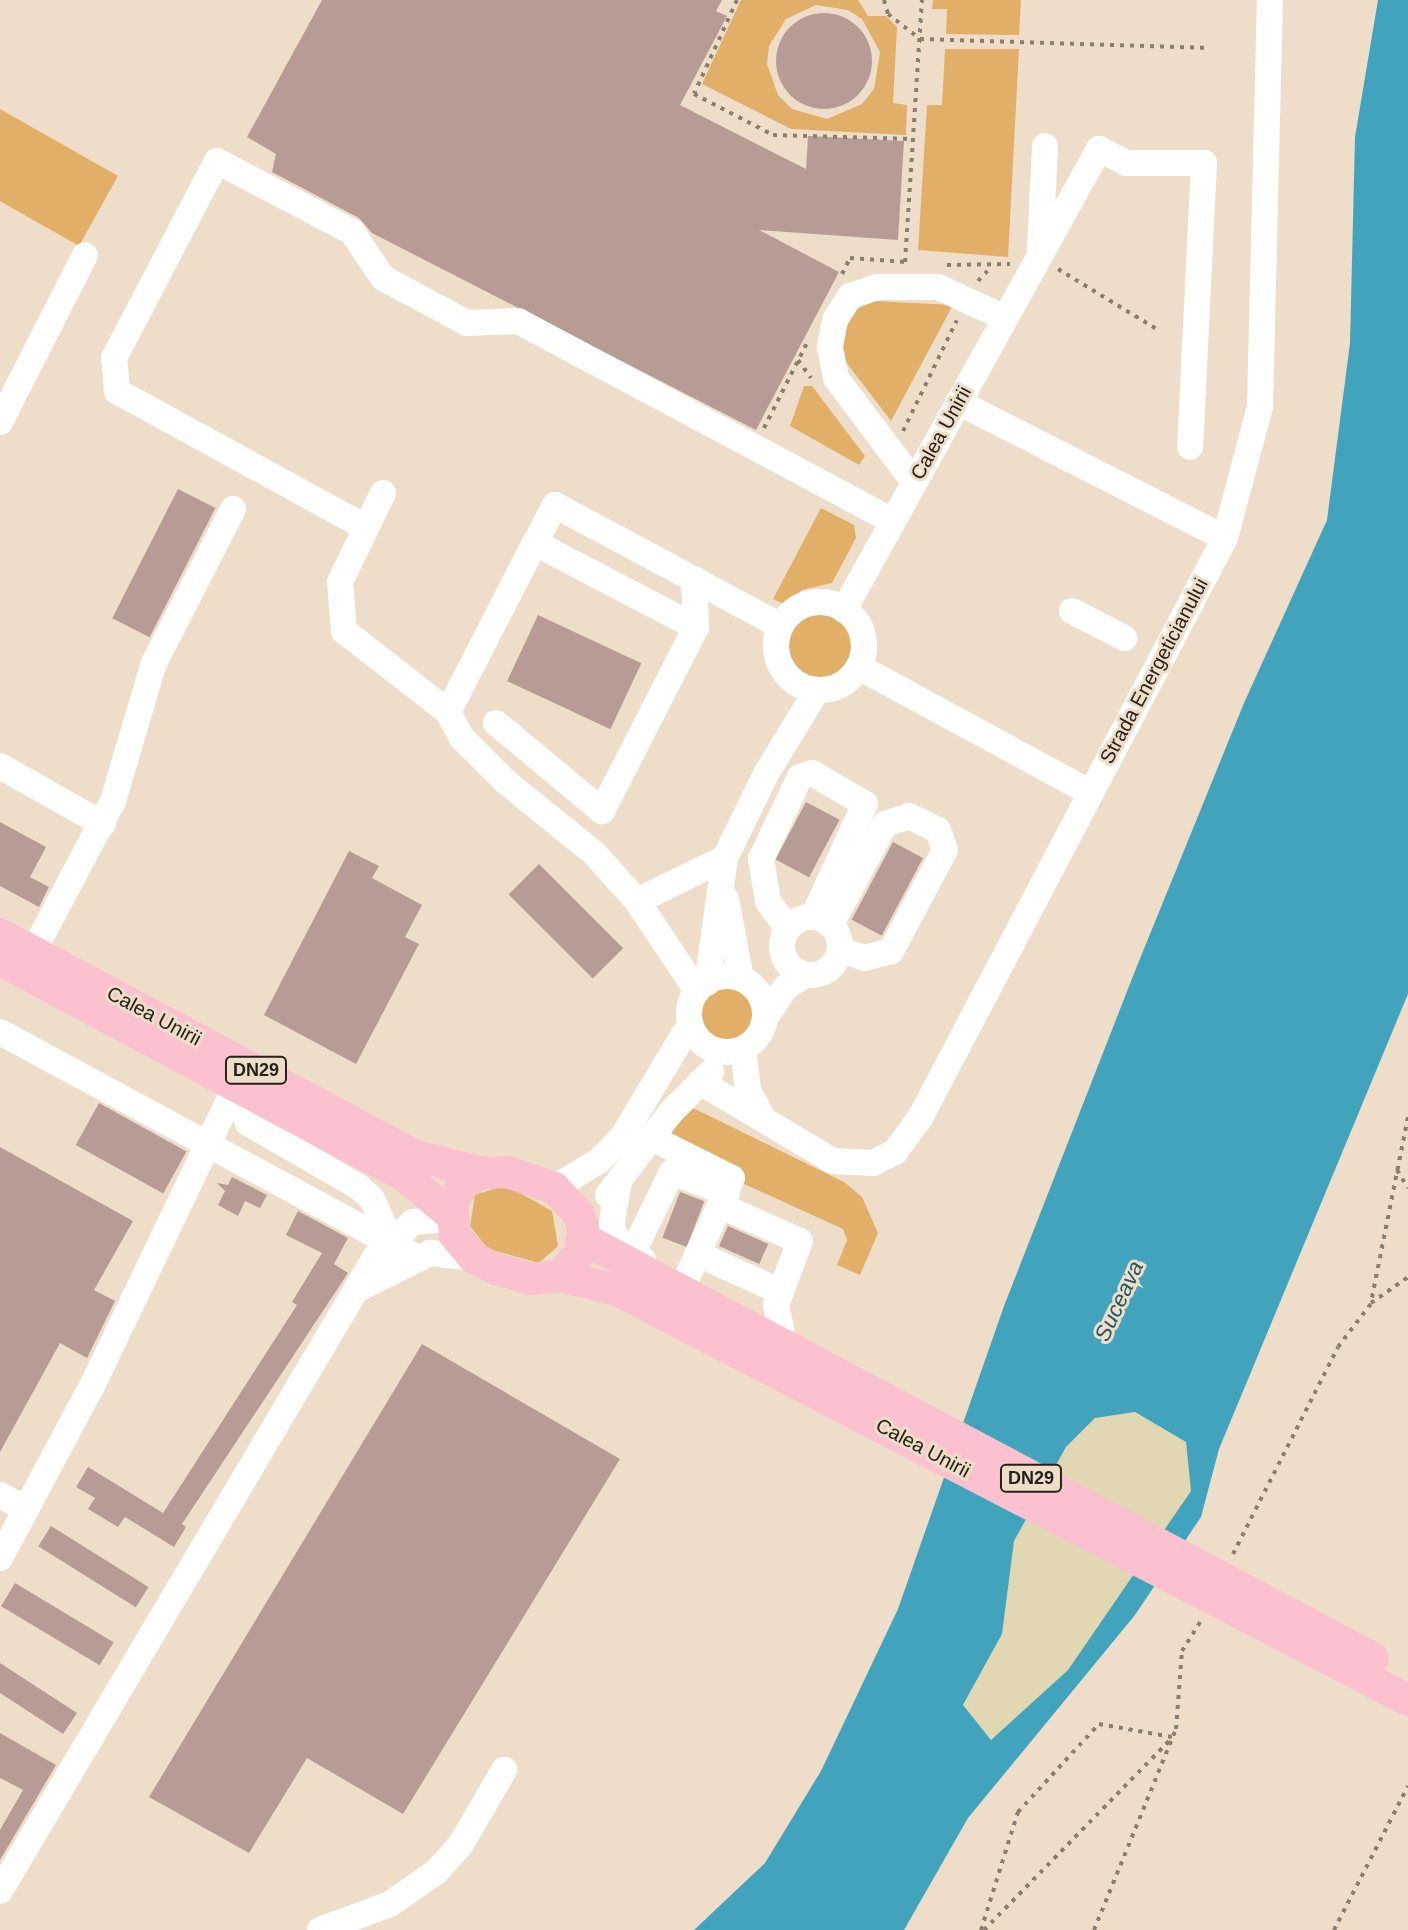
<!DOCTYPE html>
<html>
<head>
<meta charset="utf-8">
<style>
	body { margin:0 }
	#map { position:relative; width:1408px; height:1930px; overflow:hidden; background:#eedec9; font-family:Helvetica,sans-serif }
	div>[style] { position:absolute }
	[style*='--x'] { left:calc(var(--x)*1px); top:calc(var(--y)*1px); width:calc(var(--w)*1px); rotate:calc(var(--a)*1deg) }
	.green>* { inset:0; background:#e2af68 }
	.round { border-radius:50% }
	.sand>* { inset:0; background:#e1d7b2 }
	.water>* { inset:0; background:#42a3bd }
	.building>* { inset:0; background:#b69c95; transform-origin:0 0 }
	.path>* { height:4px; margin-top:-2px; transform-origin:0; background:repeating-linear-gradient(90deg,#897f71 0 4px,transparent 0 10px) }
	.minor>* { height:26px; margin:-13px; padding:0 13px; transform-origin:13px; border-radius:13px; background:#fff }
	.minor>.ring { margin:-13px; padding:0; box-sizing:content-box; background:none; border:26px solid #fff; border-radius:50% }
	.major>* { height:32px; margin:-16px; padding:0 16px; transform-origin:16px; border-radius:16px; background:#fbc1ce }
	span { translate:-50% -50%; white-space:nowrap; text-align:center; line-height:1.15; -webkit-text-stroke:6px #eedec9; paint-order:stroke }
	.shield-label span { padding:2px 6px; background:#eedec9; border:2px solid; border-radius:6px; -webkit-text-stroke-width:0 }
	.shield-label { font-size:18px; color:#262119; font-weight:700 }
	.street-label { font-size:20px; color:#262119 }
	.water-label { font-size:22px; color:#215665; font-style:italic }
</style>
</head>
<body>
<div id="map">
	<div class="green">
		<i style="clip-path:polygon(evenodd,741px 0,858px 0,868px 16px,886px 16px,897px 27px,893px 103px,907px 105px,906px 135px,791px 129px,702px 84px,741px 0,816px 5px,848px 10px,862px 19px,880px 52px,874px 89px,862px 104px,827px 119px,792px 109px,778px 95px,767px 64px,769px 46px,786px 19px,816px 5px)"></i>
		<i style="clip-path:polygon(933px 0,1021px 0,1019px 35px,946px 34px,947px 9px,932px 9px)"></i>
		<i style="clip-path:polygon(945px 49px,1019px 49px,1008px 257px,918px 250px,927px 105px,942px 105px)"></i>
		<i style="clip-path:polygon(0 109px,118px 176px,79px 246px,0 201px)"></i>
		<i style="clip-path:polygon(875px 301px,953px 305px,891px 421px,839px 353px,840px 326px,852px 311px)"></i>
		<i style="clip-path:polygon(804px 386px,812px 386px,865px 456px,859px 465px,790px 426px)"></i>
		<i style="clip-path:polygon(821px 508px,854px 525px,856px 538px,832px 583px,802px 590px,784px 604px,773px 599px)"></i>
		<i class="round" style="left:789px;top:615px;width:62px;height:62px"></i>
		<i class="round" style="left:692px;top:980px;width:70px;height:70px"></i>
		<i style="clip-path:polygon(691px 1107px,844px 1182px,862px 1197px,878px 1233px,860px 1275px,837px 1265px,847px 1240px,843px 1229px,742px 1183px,668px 1139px,683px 1111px)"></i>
		<i style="clip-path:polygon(506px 1185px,552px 1211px,558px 1246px,539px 1263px,488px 1249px,470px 1226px,475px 1195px)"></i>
	</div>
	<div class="sand">
		<i style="clip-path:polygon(1135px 1412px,1186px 1442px,1192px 1491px,1068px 1670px,991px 1740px,963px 1706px,1002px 1634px,1014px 1541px,1066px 1447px,1095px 1418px)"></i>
	</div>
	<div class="water">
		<i style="clip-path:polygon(evenodd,1378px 0,1408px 0,1408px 994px,1219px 1449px,1201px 1517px,1135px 1615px,968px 1818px,904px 1930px,694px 1930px,765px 1863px,821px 1771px,898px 1609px,1004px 1306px,1135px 971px,1244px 703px,1327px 520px,1350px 343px,1355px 137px,1378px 0,1135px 1412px,1186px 1442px,1191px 1491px,1068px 1670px,991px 1740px,963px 1705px,1002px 1634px,1014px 1541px,1066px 1447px,1095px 1418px,1135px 1412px)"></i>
	</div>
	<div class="building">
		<i style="clip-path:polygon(322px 0,722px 0,716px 11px,727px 16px,680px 105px,806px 169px,808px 136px,904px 141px,898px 240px,759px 230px,839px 272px,756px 430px,372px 233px,359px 218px,272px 172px,276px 154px,247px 137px)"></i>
		<i class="round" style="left:776px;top:13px;width:96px;height:96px"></i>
		<i style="left:178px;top:489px;width:42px;height:145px;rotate:27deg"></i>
		<i style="left:538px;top:615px;width:114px;height:73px;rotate:25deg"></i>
		<i style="left:806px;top:802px;width:38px;height:65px;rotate:28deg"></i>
		<i style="clip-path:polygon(0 822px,46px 847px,30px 877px,49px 887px,39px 907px,0 886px)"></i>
		<i style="left:893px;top:842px;width:34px;height:88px;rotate:28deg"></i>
		<i style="clip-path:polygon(349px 851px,379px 866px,372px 878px,422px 905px,405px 937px,419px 944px,356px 1064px,264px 1015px)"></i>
		<i style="left:539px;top:864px;width:119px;height:43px;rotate:45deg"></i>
		<i style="left:99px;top:1103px;width:100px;height:48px;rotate:29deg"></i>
		<i style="clip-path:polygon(0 1147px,133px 1221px,94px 1290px,115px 1301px,87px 1358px,60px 1343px,0 1452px)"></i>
		<i style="clip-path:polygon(232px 1177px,267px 1195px,260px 1208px,245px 1201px,238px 1216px,218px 1205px,225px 1191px,217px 1183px,228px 1185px)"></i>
		<i style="left:680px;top:1192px;width:26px;height:49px;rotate:21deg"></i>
		<i style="clip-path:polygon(298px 1211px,348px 1238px,334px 1264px,348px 1273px,182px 1524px,186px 1527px,174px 1547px,125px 1517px,118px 1527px,88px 1509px,95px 1498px,76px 1487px,88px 1467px,163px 1513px,297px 1305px,292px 1302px,322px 1253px,286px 1235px)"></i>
		<i style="left:728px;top:1226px;width:44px;height:22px;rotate:24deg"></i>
		<i style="clip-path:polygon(422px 1344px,620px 1459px,403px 1814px,307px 1758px,249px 1853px,149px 1797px)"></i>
		<i style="left:51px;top:1526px;width:115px;height:24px;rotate:32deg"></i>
		<i style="left:15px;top:1583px;width:115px;height:27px;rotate:31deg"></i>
		<i style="clip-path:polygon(0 1663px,77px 1713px,63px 1734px,0 1693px)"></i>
		<i style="clip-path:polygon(0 1733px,56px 1765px,0 1860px,0 1830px,23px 1790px,0 1778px)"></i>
	</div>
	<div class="path">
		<i style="--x:737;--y:0;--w:103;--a:114.6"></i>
		<i style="--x:694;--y:94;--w:89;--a:27.4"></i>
		<i style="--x:773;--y:135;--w:140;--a:1.6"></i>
		<i style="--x:884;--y:0;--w:15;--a:74"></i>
		<i style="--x:888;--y:14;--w:41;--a:38"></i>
		<i style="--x:920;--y:39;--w:290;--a:1.8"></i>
		<i style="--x:905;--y:262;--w:263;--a:-86.3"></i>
		<i style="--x:947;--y:265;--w:63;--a:-0.9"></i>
		<i style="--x:1058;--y:269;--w:114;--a:31.3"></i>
		<i style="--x:842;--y:274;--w:18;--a:-63"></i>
		<i style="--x:850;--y:258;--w:57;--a:4"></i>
		<i style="--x:978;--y:281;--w:18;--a:-47"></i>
		<i style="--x:798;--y:360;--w:22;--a:54"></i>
		<i style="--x:764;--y:428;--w:95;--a:-63.2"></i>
		<i style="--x:903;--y:431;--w:123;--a:-64.1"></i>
		<i style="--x:1408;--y:1117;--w:190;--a:101.3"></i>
		<i style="--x:1371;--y:1303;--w:45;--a:-35.1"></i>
		<i style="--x:1397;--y:1170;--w:21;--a:59"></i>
		<i style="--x:1233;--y:1554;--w:232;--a:-63.1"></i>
		<i style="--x:1338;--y:1347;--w:58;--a:-52.7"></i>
		<i style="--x:981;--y:1930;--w:124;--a:-72.6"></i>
		<i style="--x:1018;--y:1812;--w:120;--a:-47.4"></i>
		<i style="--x:1099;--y:1724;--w:74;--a:10.1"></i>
		<i style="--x:984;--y:1930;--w:267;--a:-45.6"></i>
		<i style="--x:1094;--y:1930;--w:217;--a:-67.8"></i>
		<i style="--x:1176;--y:1729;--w:78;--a:-85.6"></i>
		<i style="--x:1182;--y:1651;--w:38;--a:-58"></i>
		<i style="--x:1334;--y:1930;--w:162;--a:-62.8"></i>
	</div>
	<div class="minor">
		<i style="--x:1040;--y:249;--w:103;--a:-87.2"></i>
		<i style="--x:958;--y:402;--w:300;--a:27"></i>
		<i style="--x:0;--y:422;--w:187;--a:-63"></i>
		<i style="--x:914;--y:482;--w:130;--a:-126.9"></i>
		<i style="--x:836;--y:378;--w:33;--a:-101"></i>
		<i style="--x:830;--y:346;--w:26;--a:-79"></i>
		<i style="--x:835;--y:320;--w:28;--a:-58"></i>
		<i style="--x:850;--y:296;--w:28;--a:-18"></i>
		<i style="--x:877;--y:287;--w:61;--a:0"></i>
		<i style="--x:938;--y:287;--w:74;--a:24.8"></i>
		<i style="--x:383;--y:493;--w:99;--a:115.8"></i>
		<i style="--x:340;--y:582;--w:49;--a:85.3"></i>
		<i style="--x:344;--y:631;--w:132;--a:37.9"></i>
		<i style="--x:448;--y:712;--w:30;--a:62"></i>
		<i style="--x:462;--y:738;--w:61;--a:45"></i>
		<i style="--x:505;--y:781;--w:114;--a:39"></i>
		<i style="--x:594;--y:853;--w:64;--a:48.1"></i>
		<i style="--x:637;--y:901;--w:108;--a:56.3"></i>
		<i style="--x:365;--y:527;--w:283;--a:-151.3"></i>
		<i style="--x:117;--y:391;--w:33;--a:-95"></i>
		<i style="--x:114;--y:358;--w:222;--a:-62.4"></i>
		<i style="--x:217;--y:161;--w:153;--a:27.7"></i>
		<i style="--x:352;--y:232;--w:55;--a:56"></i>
		<i style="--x:383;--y:278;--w:95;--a:28.2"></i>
		<i style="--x:467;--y:323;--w:51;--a:-2.2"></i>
		<i style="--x:518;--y:321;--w:425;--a:28.1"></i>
		<i style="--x:535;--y:543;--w:43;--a:-62.2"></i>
		<i style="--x:555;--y:505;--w:256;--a:28.2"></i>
		<i class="ring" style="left:776px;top:602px;width:62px;height:62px"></i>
		<i style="--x:844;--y:610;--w:527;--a:-61.05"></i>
		<i style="--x:1099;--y:149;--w:30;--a:27"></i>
		<i style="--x:1126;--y:163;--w:78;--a:0"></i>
		<i style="--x:1204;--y:163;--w:284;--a:92.8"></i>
		<i style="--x:1072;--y:611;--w:59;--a:27.4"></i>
		<i style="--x:859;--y:667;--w:262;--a:28.5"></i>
		<i style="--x:448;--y:712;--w:190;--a:-62.8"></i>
		<i style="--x:535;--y:543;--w:182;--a:27.6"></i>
		<i style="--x:496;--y:723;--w:138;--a:39.7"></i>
		<i style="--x:602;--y:811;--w:207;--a:-62.9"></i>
		<i style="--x:696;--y:627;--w:48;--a:-92.4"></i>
		<i style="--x:0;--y:766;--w:118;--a:29.4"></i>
		<i style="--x:726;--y:899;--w:81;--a:79.4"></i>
		<i style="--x:637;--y:901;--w:98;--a:-26"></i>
		<i class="ring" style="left:782px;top:917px;width:32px;height:32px"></i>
		<i style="--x:831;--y:924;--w:114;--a:-61.6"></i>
		<i style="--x:885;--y:824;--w:25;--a:-18"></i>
		<i style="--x:909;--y:816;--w:32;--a:26"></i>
		<i style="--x:938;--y:830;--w:21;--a:71"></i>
		<i style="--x:945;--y:850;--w:115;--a:118.1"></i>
		<i style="--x:891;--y:951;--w:27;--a:165"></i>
		<i style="--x:865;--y:958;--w:26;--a:-162"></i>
		<i style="--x:788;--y:929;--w:34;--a:-126"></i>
		<i style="--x:768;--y:901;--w:43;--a:-99.5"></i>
		<i style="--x:761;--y:859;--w:91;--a:-64.6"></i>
		<i style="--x:800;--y:777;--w:13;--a:-18"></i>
		<i style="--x:812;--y:773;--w:61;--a:30.3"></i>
		<i style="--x:865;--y:804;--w:124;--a:114.7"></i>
		<i style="--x:33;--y:952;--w:171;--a:-62.1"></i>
		<i style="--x:113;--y:801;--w:144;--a:-73.5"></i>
		<i style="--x:154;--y:663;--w:173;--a:-62.8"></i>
		<i class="ring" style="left:689px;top:976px;width:50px;height:50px"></i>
		<i style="--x:707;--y:983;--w:126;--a:-81.8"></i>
		<i style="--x:725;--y:858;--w:93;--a:-64"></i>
		<i style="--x:766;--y:774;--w:98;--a:-58.7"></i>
		<i style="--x:765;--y:1018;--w:37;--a:-56"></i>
		<i style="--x:786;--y:987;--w:22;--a:-32"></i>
		<i style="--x:0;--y:1032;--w:475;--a:28.4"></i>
		<i style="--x:743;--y:1049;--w:41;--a:83"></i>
		<i style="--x:748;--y:1090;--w:32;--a:62"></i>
		<i style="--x:700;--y:1082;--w:155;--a:30.7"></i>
		<i style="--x:833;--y:1161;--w:40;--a:2.9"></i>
		<i style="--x:873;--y:1163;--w:25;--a:-27"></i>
		<i style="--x:895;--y:1152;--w:42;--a:-53.7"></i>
		<i style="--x:920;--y:1118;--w:655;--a:-62.26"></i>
		<i style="--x:1225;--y:538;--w:137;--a:-75.1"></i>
		<i style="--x:1260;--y:406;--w:406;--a:-88.6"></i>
		<i style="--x:235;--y:1087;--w:38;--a:70"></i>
		<i style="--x:248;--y:1123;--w:128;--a:30"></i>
		<i style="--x:359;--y:1187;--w:18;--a:43"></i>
		<i style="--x:372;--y:1199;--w:44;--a:65.8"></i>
		<i style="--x:652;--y:1138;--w:89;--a:26.6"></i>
		<i style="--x:732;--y:1178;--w:114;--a:114.3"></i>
		<i style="--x:619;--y:1182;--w:46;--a:100.1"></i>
		<i style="--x:611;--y:1227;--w:21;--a:62"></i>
		<i style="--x:621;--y:1246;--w:26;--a:32"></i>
		<i style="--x:554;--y:1188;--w:52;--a:-31"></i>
		<i style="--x:599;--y:1161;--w:35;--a:-46"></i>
		<i style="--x:623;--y:1136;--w:131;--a:-59.1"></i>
		<i style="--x:608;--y:1195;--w:104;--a:-52.8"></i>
		<i style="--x:671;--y:1112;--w:57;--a:-45"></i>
		<i style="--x:721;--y:1206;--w:86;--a:23.9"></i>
		<i style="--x:800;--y:1241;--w:68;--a:110.6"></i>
		<i style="--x:776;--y:1305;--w:25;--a:78"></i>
		<i style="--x:632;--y:1254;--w:91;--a:-64"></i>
		<i style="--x:672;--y:1172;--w:59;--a:20.9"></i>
		<i style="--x:698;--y:1254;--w:91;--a:24.6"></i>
		<i style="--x:356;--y:1290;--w:83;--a:-26.6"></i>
		<i style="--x:430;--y:1253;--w:44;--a:6.5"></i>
		<i style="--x:0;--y:1495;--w:30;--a:28"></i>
		<i style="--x:0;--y:1558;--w:197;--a:-61.9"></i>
		<i style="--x:93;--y:1384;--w:329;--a:-64.4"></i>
		<i style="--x:0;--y:1891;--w:738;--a:-59.37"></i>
		<i style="--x:376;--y:1256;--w:50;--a:-42.6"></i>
		<i style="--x:413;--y:1222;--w:38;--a:-5"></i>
		<i style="--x:320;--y:1930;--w:75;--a:-20.4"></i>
		<i style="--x:390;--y:1904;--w:56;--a:-34.8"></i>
		<i style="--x:436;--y:1872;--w:38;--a:-48"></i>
		<i style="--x:461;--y:1844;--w:86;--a:-59.8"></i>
	</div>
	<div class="major">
		<i style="--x:0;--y:934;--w:471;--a:28.1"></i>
		<i style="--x:415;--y:1156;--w:70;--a:14"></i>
		<i style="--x:0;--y:960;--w:459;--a:28.1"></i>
		<i style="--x:405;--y:1176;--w:60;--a:40.3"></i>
		<i style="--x:507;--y:1172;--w:50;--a:18.8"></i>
		<i style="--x:554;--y:1188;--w:35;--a:46"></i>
		<i style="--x:578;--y:1213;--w:14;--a:69"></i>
		<i style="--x:583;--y:1226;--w:27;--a:96"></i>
		<i style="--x:580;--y:1253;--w:30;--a:131"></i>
		<i style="--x:560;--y:1276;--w:29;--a:174"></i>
		<i style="--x:531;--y:1279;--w:36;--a:-164"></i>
		<i style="--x:496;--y:1269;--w:25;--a:-153"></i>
		<i style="--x:474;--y:1258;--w:30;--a:-130"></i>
		<i style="--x:455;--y:1235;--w:32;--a:-95"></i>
		<i style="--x:452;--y:1203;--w:22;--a:-60"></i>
		<i style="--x:463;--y:1184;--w:23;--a:-29"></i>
		<i style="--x:483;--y:1173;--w:24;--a:-2"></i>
		<i style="--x:584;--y:1239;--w:893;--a:27.97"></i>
		<i style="--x:560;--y:1276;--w:59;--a:13.8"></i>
		<i style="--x:617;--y:1290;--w:891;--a:27.4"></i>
	</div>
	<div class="shield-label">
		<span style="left:256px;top:1070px">DN29</span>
		<span style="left:1031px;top:1478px">DN29</span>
	</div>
	<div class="street-label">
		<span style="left:941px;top:433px;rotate:-61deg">Calea Unirii</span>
		<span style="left:1154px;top:671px;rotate:-62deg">Strada Energeticianului</span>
		<span style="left:154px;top:1016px;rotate:28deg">Calea Unirii</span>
		<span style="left:923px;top:1448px;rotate:28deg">Calea Unirii</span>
	</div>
	<div class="water-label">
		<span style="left:1119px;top:1301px;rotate:-65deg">Suceava</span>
	</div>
</div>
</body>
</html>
